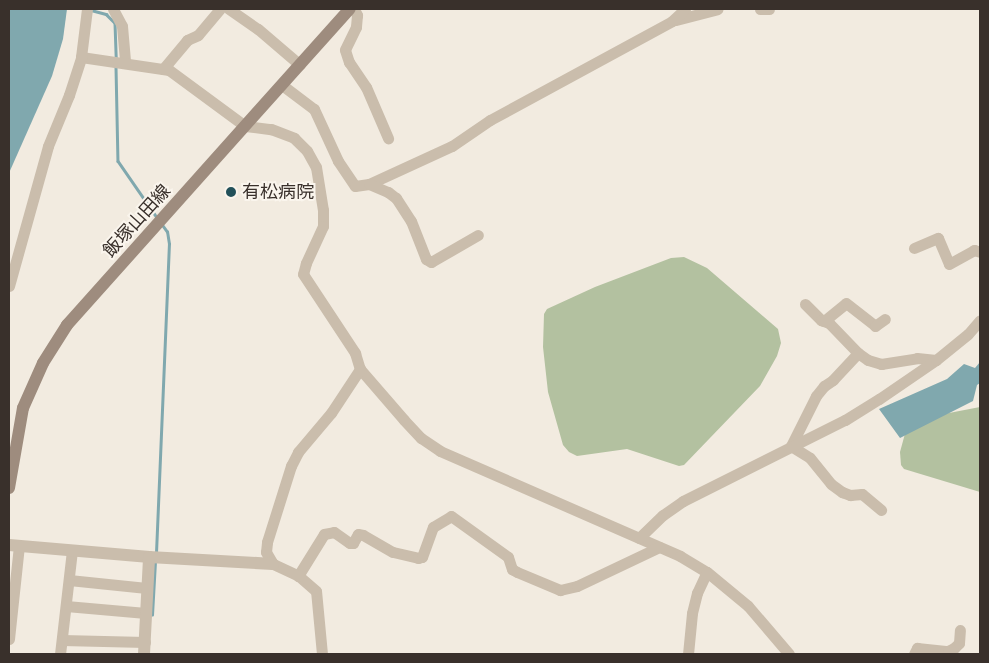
<!DOCTYPE html>
<html>
<head>
<meta charset="utf-8">
<style>
	body { margin:0 }
	#map { position:relative; width:989px; height:663px; overflow:hidden; background:#f2ebe0; font-family:Figtree,"Noto Sans JP",sans-serif }
	div>[style] { position:absolute }
	[style*='--x'] { left:calc(var(--x)*1px); top:calc(var(--y)*1px); width:calc(var(--w)*1px); rotate:calc(var(--a)*1deg) }
	.green>* { inset:0; background:#b3c1a0 }
	.water>* { inset:0; background:#80a8ae }
	.stream>* { height:2.5px; margin:-1.25px; padding:0 1.25px; transform-origin:1.25px; border-radius:1.25px; background:#80a8ae }
	.minor>* { height:11px; margin:-5.5px; padding:0 5.5px; transform-origin:5.5px; border-radius:5.5px; background:#cabdac }
	.tertiary>* { height:12px; margin:-6px; padding:0 6px; transform-origin:6px; border-radius:6px; background:#cabdac }
	.secondary>* { height:12px; margin:-6px; padding:0 6px; transform-origin:6px; border-radius:6px; background:#9e8c7e }
	.dots>* { width:14px; height:14px; translate:-50% -50%; box-sizing:border-box; border:2px solid #faf5ed; border-radius:50% }
	span { translate:-50% -50%; white-space:nowrap; text-align:center; line-height:1.15; -webkit-text-stroke:4px #faf5ed; paint-order:stroke }
	.poi-label { font-size:18px; color:#39302b }
	.left { translate:0 -50%; text-align:left }
	.street-label { font-size:18px; color:#39302b }
	.frame { position:absolute; inset:0; border:10px solid #39302b; pointer-events:none }
</style>
</head>
<body>
<div id="map">
	<div class="green">
		<i style="clip-path:polygon(684px 257px,707px 268px,778px 329px,781px 343px,777px 356px,760px 386px,684px 465px,679px 466px,627px 449px,577px 456px,569px 452px,563px 445px,548px 392px,543px 347px,544px 314px,547px 309px,595px 287px,671px 258px)"></i>
		<i style="clip-path:polygon(980px 407px,980px 492px,904px 469px,901px 465px,900px 452px,906px 430px,918px 419px)"></i>
	</div>
	<div class="water">
		<i style="clip-path:polygon(9px 9px,67px 9px,63px 39px,52px 76px,9px 173px)"></i>
		<i style="clip-path:polygon(980px 362px,980px 383px,977px 385px,973px 401px,900px 438px,879px 409px,947px 379px,964px 364px,975px 368px)"></i>
	</div>
	<div class="stream">
		<i style="--x:91;--y:10;--w:16;--a:15"></i>
		<i style="--x:106;--y:14;--w:13;--a:45"></i>
		<i style="--x:115;--y:23;--w:36;--a:88"></i>
		<i style="--x:116;--y:67;--w:94;--a:88.8"></i>
		<i style="--x:118;--y:161;--w:70;--a:55.4"></i>
		<i style="--x:156;--y:553;--w:309;--a:-87.6"></i>
		<i style="--x:169;--y:244;--w:12;--a:-99"></i>
		<i style="--x:167;--y:232;--w:9;--a:-126"></i>
		<i style="--x:152;--y:615;--w:54;--a:-86.8"></i>
	</div>
	<div class="minor">
		<i style="--x:113;--y:9;--w:19;--a:62"></i>
		<i style="--x:122;--y:26;--w:37;--a:85"></i>
		<i style="--x:229;--y:9;--w:35;--a:35"></i>
		<i style="--x:258;--y:29;--w:55;--a:40.6"></i>
		<i style="--x:354;--y:9;--w:7;--a:63"></i>
		<i style="--x:357;--y:15;--w:12;--a:95"></i>
		<i style="--x:356;--y:27;--w:25;--a:116"></i>
		<i style="--x:345;--y:50;--w:13;--a:72"></i>
		<i style="--x:349;--y:62;--w:30;--a:56"></i>
		<i style="--x:366;--y:87;--w:56;--a:66.7"></i>
		<i style="--x:760;--y:9;--w:9;--a:0"></i>
		<i style="--x:676;--y:20;--w:43;--a:-14.7"></i>
		<i style="--x:81;--y:57;--w:89;--a:8.4"></i>
		<i style="--x:169;--y:70;--w:94;--a:36.4"></i>
		<i style="--x:245;--y:126;--w:26;--a:7"></i>
		<i style="--x:271;--y:129;--w:25;--a:21"></i>
		<i style="--x:294;--y:138;--w:18;--a:45"></i>
		<i style="--x:307;--y:151;--w:18;--a:61"></i>
		<i style="--x:316;--y:167;--w:44;--a:80.8"></i>
		<i style="--x:323;--y:210;--w:16;--a:90"></i>
		<i style="--x:323;--y:226;--w:41;--a:114.7"></i>
		<i style="--x:306;--y:263;--w:11;--a:105"></i>
		<i style="--x:303;--y:274;--w:95;--a:56.6"></i>
		<i style="--x:355;--y:353;--w:17;--a:73"></i>
		<i style="--x:360;--y:369;--w:67;--a:49.2"></i>
		<i style="--x:404;--y:420;--w:25;--a:47"></i>
		<i style="--x:421;--y:438;--w:23;--a:34"></i>
		<i style="--x:440;--y:451;--w:262;--a:23.6"></i>
		<i style="--x:680;--y:556;--w:31;--a:31"></i>
		<i style="--x:707;--y:572;--w:53;--a:39.7"></i>
		<i style="--x:748;--y:606;--w:63;--a:49.5"></i>
		<i style="--x:163;--y:69;--w:38;--a:-50"></i>
		<i style="--x:187;--y:40;--w:12;--a:-24"></i>
		<i style="--x:198;--y:35;--w:34;--a:-50"></i>
		<i style="--x:282;--y:85;--w:40;--a:37"></i>
		<i style="--x:314;--y:109;--w:57;--a:65.2"></i>
		<i style="--x:338;--y:161;--w:30;--a:56"></i>
		<i style="--x:355;--y:186;--w:14;--a:-8"></i>
		<i style="--x:369;--y:184;--w:91;--a:-24.6"></i>
		<i style="--x:452;--y:146;--w:46;--a:-34.4"></i>
		<i style="--x:490;--y:120;--w:207;--a:-28.5"></i>
		<i style="--x:672;--y:21;--w:18;--a:-43"></i>
		<i style="--x:369;--y:184;--w:21;--a:23"></i>
		<i style="--x:388;--y:192;--w:10;--a:37"></i>
		<i style="--x:396;--y:198;--w:27;--a:57"></i>
		<i style="--x:411;--y:221;--w:41;--a:68.5"></i>
		<i style="--x:426;--y:259;--w:6;--a:31"></i>
		<i style="--x:431;--y:262;--w:54;--a:-29.9"></i>
		<i style="--x:914;--y:248;--w:26;--a:-23"></i>
		<i style="--x:938;--y:238;--w:28;--a:67"></i>
		<i style="--x:949;--y:264;--w:29;--a:-29"></i>
		<i style="--x:974;--y:250;--w:6;--a:18"></i>
		<i style="--x:9;--y:286;--w:145;--a:-74.4"></i>
		<i style="--x:48;--y:146;--w:55;--a:-67.6"></i>
		<i style="--x:69;--y:95;--w:40;--a:-72"></i>
		<i style="--x:81;--y:57;--w:48;--a:-82.9"></i>
		<i style="--x:805;--y:304;--w:23;--a:45"></i>
		<i style="--x:821;--y:320;--w:9;--a:21"></i>
		<i style="--x:829;--y:323;--w:42;--a:46"></i>
		<i style="--x:858;--y:353;--w:12;--a:35"></i>
		<i style="--x:868;--y:360;--w:14;--a:17"></i>
		<i style="--x:881;--y:364;--w:36;--a:-9"></i>
		<i style="--x:917;--y:358;--w:19;--a:6"></i>
		<i style="--x:824;--y:321;--w:28;--a:-39"></i>
		<i style="--x:846;--y:303;--w:37;--a:38"></i>
		<i style="--x:875;--y:326;--w:12;--a:-35"></i>
		<i style="--x:858;--y:353;--w:37;--a:133"></i>
		<i style="--x:833;--y:380;--w:11;--a:146"></i>
		<i style="--x:824;--y:386;--w:13;--a:129"></i>
		<i style="--x:816;--y:396;--w:56;--a:116.6"></i>
		<i style="--x:791;--y:446;--w:22;--a:32"></i>
		<i style="--x:810;--y:458;--w:33;--a:51"></i>
		<i style="--x:831;--y:484;--w:14;--a:36"></i>
		<i style="--x:842;--y:492;--w:9;--a:21"></i>
		<i style="--x:850;--y:495;--w:12;--a:-5"></i>
		<i style="--x:862;--y:494;--w:25;--a:40"></i>
		<i style="--x:639;--y:538;--w:33;--a:-44"></i>
		<i style="--x:663;--y:515;--w:24;--a:-35"></i>
		<i style="--x:683;--y:501;--w:181;--a:-26.6"></i>
		<i style="--x:845;--y:420;--w:40;--a:-32"></i>
		<i style="--x:879;--y:399;--w:69;--a:-34.4"></i>
		<i style="--x:936;--y:360;--w:41;--a:-39.1"></i>
		<i style="--x:968;--y:334;--w:18;--a:-49"></i>
		<i style="--x:298;--y:576;--w:49;--a:-58.2"></i>
		<i style="--x:324;--y:534;--w:10;--a:-11"></i>
		<i style="--x:334;--y:532;--w:19;--a:35"></i>
		<i style="--x:350;--y:543;--w:3;--a:0"></i>
		<i style="--x:353;--y:543;--w:10;--a:-61"></i>
		<i style="--x:358;--y:534;--w:5;--a:11"></i>
		<i style="--x:363;--y:535;--w:34;--a:30"></i>
		<i style="--x:393;--y:552;--w:26;--a:13"></i>
		<i style="--x:418;--y:558;--w:4;--a:-14"></i>
		<i style="--x:422;--y:557;--w:32;--a:-70"></i>
		<i style="--x:433;--y:527;--w:21;--a:-31"></i>
		<i style="--x:451;--y:516;--w:70;--a:35.7"></i>
		<i style="--x:508;--y:557;--w:13;--a:72"></i>
		<i style="--x:512;--y:569;--w:6;--a:31"></i>
		<i style="--x:517;--y:572;--w:47;--a:22.7"></i>
		<i style="--x:560;--y:590;--w:17;--a:-13"></i>
		<i style="--x:577;--y:586;--w:91;--a:-25.4"></i>
		<i style="--x:69;--y:580;--w:78;--a:5.9"></i>
		<i style="--x:66;--y:606;--w:80;--a:5"></i>
		<i style="--x:9;--y:639;--w:94;--a:-83.9"></i>
		<i style="--x:62;--y:640;--w:83;--a:1.4"></i>
		<i style="--x:60;--y:654;--w:104;--a:-83.4"></i>
		<i style="--x:322;--y:654;--w:63;--a:-95.4"></i>
		<i style="--x:316;--y:591;--w:23;--a:-139"></i>
		<i style="--x:299;--y:576;--w:29;--a:-155"></i>
		<i style="--x:273;--y:564;--w:14;--a:-120"></i>
		<i style="--x:266;--y:552;--w:10;--a:-84"></i>
		<i style="--x:267;--y:542;--w:80;--a:-72.5"></i>
		<i style="--x:291;--y:466;--w:16;--a:-63"></i>
		<i style="--x:298;--y:452;--w:51;--a:-49.8"></i>
		<i style="--x:331;--y:413;--w:53;--a:-56.6"></i>
		<i style="--x:688;--y:654;--w:41;--a:-84.4"></i>
		<i style="--x:692;--y:613;--w:21;--a:-76"></i>
		<i style="--x:697;--y:593;--w:23;--a:-65"></i>
		<i style="--x:914;--y:654;--w:7;--a:-63"></i>
		<i style="--x:917;--y:648;--w:31;--a:6"></i>
		<i style="--x:948;--y:651;--w:7;--a:-27"></i>
		<i style="--x:954;--y:648;--w:7;--a:-45"></i>
		<i style="--x:959;--y:643;--w:13;--a:-86"></i>
	</div>
	<div class="tertiary">
		<i style="--x:9;--y:545;--w:141;--a:4.9"></i>
		<i style="--x:149;--y:557;--w:124;--a:3.2"></i>
		<i style="--x:144;--y:654;--w:97;--a:-87"></i>
	</div>
	<div class="secondary">
		<i style="--x:9;--y:488;--w:81;--a:-80.1"></i>
		<i style="--x:23;--y:408;--w:49;--a:-66"></i>
		<i style="--x:43;--y:363;--w:45;--a:-57.7"></i>
		<i style="--x:67;--y:325;--w:424;--a:-48.2"></i>
	</div>
	<div class="dots">
		<i style="left:231px;top:192px;background:#225059"></i>
	</div>
	<div class="poi-label">
		<span class="left" style="left:242px;top:192px">有松病院</span>
	</div>
	<div class="street-label">
		<span style="left:137px;top:221px;rotate:-48deg">飯塚山田線</span>
	</div>
	<div class="frame"></div>
</div>
</body>
</html>
